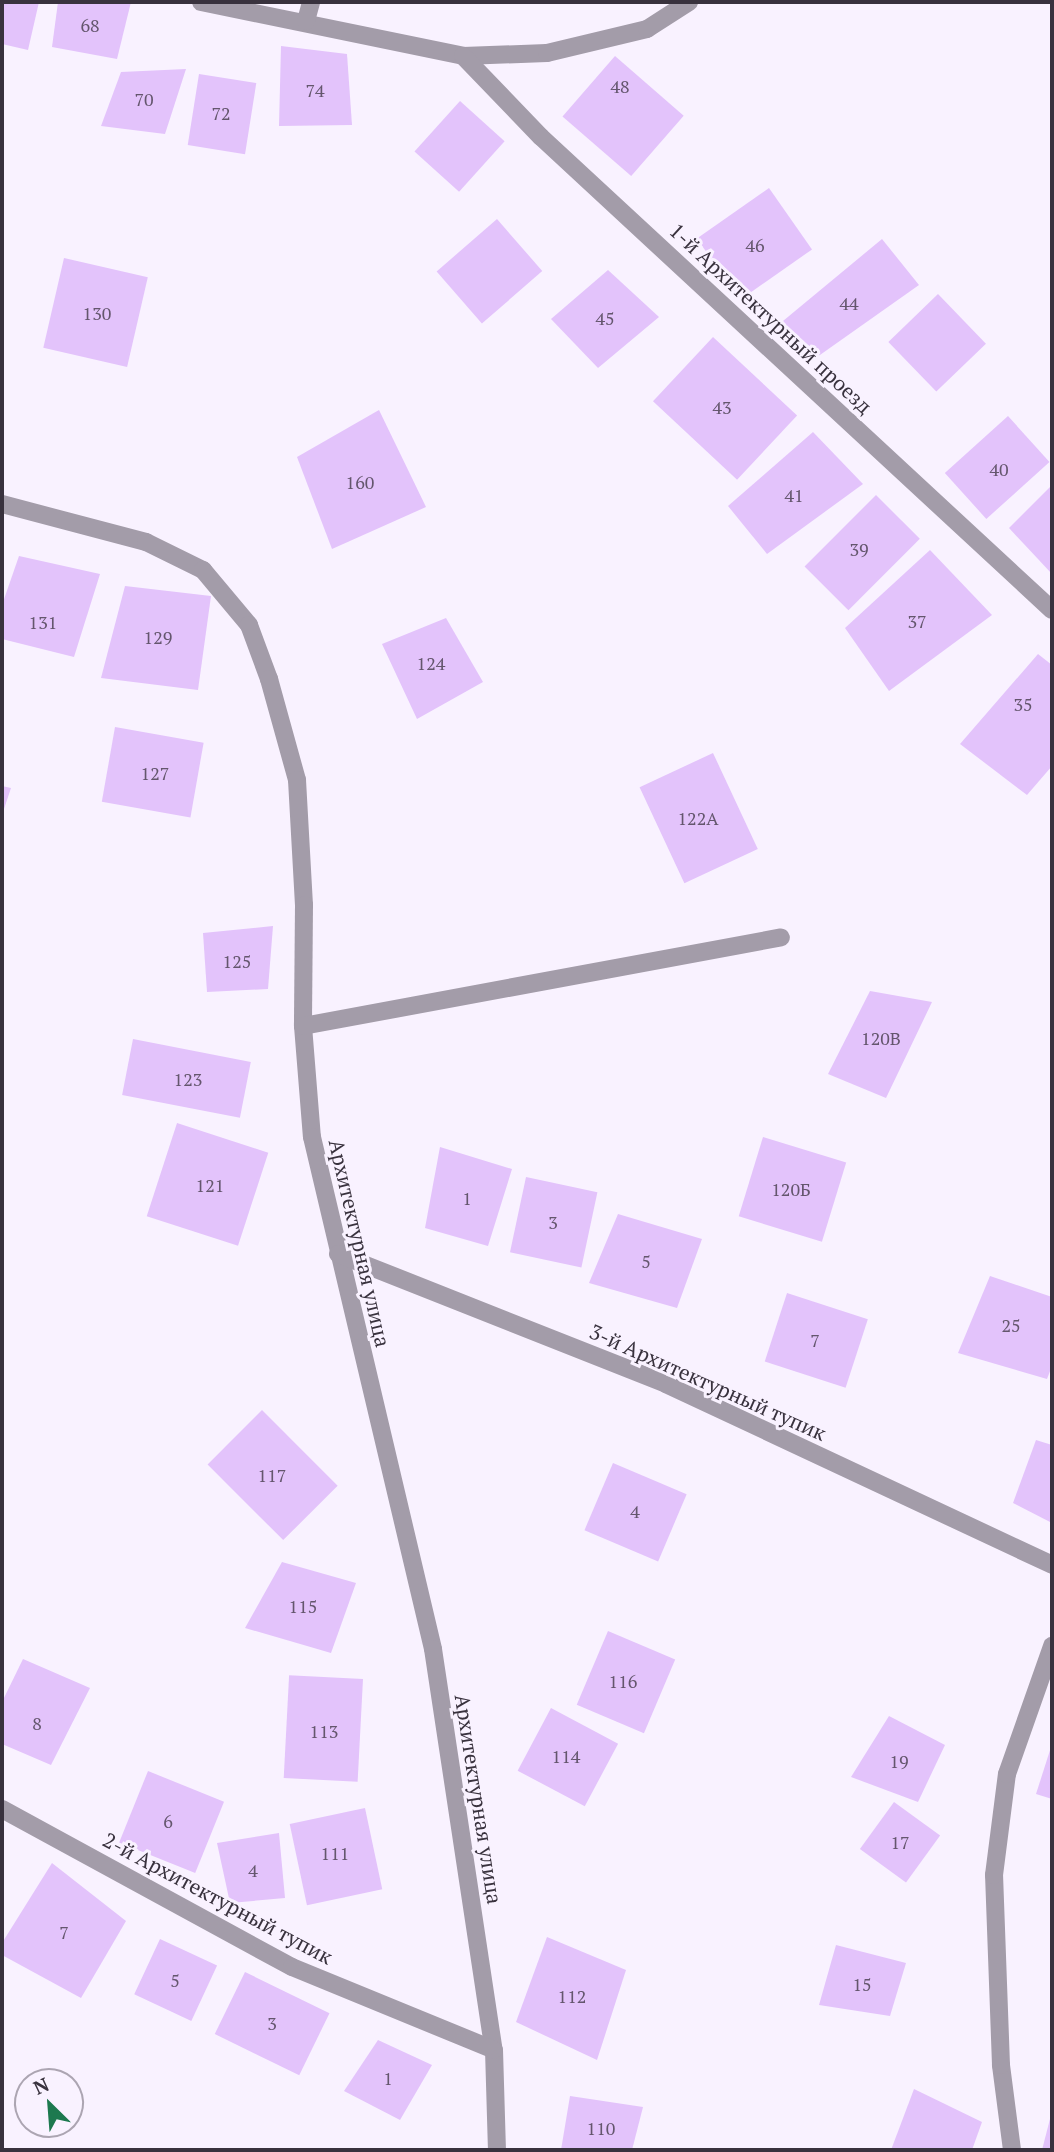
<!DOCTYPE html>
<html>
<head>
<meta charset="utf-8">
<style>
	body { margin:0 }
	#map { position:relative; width:1054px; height:2152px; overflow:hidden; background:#f9f2ff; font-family:"PT Serif",serif }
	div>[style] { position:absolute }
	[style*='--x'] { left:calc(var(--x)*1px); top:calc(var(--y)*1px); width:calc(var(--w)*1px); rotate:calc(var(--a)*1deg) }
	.building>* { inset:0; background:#e3c3fb; transform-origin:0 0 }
	.minor>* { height:18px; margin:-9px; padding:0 9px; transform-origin:9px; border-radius:9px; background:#a39ca9 }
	span { translate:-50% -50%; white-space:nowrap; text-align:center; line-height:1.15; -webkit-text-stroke:6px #f9f2ff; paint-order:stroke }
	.number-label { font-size:18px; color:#64566d }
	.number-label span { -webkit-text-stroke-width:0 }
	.street-label { font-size:21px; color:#39323e }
	.frame { position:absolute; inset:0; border:4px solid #39323e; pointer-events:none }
	.north { position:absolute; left:14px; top:2068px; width:70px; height:70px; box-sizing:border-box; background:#f9f2ff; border:2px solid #aca5b2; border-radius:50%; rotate:335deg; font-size:19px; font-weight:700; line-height:28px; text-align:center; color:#39323e }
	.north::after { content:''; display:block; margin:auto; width:24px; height:32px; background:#1d794f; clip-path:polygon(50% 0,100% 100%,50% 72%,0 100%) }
</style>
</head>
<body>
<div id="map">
	<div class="building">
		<i style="clip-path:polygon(2px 2px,39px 2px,28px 50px,2px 44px)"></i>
		<i style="clip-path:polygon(58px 2px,131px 2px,117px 59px,52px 47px)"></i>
		<i style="clip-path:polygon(281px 46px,347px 54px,352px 125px,279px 126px)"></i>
		<i style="left:615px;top:56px;width:91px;height:80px;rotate:41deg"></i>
		<i style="clip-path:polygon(186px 69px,165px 134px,101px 126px,121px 72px)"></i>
		<i style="left:199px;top:74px;width:58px;height:72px;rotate:9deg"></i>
		<i style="left:460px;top:101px;width:60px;height:68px;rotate:42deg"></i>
		<i style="left:769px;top:188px;width:75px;height:88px;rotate:55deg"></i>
		<i style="left:497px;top:219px;width:69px;height:80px;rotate:49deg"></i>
		<i style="clip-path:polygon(882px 239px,919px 285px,810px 362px,783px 321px)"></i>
		<i style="left:64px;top:258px;width:86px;height:92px;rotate:13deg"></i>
		<i style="clip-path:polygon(608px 270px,659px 317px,598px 368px,551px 319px)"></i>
		<i style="left:938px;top:294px;width:69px;height:69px;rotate:46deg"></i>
		<i style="left:713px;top:337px;width:115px;height:88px;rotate:43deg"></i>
		<i style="clip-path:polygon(379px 410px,426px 507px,332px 549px,297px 457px)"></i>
		<i style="left:1008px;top:416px;width:62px;height:85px;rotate:48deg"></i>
		<i style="clip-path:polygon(813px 432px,863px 484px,767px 554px,728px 506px)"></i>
		<i style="clip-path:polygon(1052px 485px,1052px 574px,1009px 528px)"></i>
		<i style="left:876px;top:495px;width:62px;height:101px;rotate:45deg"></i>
		<i style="clip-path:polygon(930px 550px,992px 615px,889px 691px,845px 628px)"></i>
		<i style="clip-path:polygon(19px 556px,100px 574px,74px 657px,2px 639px,2px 605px)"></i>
		<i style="clip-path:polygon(125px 586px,211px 596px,198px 690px,101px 678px)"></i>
		<i style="clip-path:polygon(446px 618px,483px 682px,417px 719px,382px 644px)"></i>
		<i style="clip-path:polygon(1038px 654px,1052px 665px,1052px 766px,1027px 795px,960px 744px)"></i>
		<i style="left:115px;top:727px;width:90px;height:76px;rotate:10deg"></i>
		<i style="left:713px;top:753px;width:106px;height:81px;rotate:65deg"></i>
		<i style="clip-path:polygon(2px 786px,11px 788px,2px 815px)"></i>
		<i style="clip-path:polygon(273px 926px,268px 989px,207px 992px,203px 933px)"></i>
		<i style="clip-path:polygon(870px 991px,932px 1002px,886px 1098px,828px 1074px)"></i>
		<i style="left:133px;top:1039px;width:120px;height:57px;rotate:11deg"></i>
		<i style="left:177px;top:1123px;width:96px;height:98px;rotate:18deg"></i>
		<i style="left:763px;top:1137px;width:87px;height:83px;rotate:17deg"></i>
		<i style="clip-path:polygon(440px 1147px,512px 1169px,488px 1246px,425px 1228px)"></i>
		<i style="left:526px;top:1177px;width:73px;height:77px;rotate:12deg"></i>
		<i style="clip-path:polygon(618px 1214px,702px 1239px,677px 1308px,589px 1283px)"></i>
		<i style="clip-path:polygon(990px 1276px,1052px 1297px,1052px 1366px,1047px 1379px,958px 1353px)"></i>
		<i style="left:787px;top:1293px;width:85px;height:72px;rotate:18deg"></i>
		<i style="left:262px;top:1410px;width:107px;height:77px;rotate:45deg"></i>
		<i style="clip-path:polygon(1036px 1440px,1052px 1445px,1052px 1523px,1013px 1503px)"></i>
		<i style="left:613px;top:1463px;width:80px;height:73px;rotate:23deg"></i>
		<i style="clip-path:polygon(282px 1562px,356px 1583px,331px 1653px,245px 1628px)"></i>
		<i style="left:608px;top:1631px;width:73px;height:80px;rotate:23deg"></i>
		<i style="clip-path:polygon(23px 1659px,90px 1688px,51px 1765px,2px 1744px,2px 1702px)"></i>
		<i style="left:363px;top:1679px;width:103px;height:74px;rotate:93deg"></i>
		<i style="left:551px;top:1708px;width:76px;height:71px;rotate:28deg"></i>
		<i style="clip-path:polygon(889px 1716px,945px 1745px,918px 1802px,851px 1777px)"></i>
		<i style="clip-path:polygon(1052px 1744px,1052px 1799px,1036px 1794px)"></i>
		<i style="left:148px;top:1771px;width:82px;height:77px;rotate:22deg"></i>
		<i style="left:894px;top:1802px;width:57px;height:58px;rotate:36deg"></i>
		<i style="left:365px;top:1808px;width:83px;height:77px;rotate:78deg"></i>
		<i style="clip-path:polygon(279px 1833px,285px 1898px,230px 1903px,217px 1843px)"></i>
		<i style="clip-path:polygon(52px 1863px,126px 1921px,81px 1998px,2px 1955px,2px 1943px)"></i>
		<i style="clip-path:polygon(547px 1937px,626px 1970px,597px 2060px,516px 2022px)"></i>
		<i style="left:160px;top:1939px;width:63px;height:61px;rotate:25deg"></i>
		<i style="clip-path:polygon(836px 1945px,906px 1963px,890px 2016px,819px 2005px)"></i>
		<i style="left:245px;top:1972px;width:94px;height:69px;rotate:26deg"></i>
		<i style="clip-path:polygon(378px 2040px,432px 2065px,400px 2120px,344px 2091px)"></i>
		<i style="clip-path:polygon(914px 2089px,982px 2122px,972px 2150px,891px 2150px)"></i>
		<i style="clip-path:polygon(570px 2096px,643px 2107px,632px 2150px,561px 2150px)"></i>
		<i style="clip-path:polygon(1051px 2115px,1052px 2150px,1042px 2150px)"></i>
	</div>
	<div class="minor">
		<i style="--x:201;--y:2;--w:268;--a:11.6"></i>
		<i style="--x:463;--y:56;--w:84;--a:-2"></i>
		<i style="--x:547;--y:53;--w:103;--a:-13.5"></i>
		<i style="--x:647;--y:29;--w:50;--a:-32.7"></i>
		<i style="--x:306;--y:21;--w:20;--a:-75"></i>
		<i style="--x:463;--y:56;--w:112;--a:46.1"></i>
		<i style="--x:541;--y:137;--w:696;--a:42.79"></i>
		<i style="--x:2;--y:504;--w:149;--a:14.8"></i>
		<i style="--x:146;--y:542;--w:64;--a:26.2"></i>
		<i style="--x:203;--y:570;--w:72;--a:50.1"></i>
		<i style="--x:249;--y:625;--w:58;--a:69.7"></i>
		<i style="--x:269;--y:679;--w:105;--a:74.5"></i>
		<i style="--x:297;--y:780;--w:125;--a:86.8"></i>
		<i style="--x:304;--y:905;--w:121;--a:90.5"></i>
		<i style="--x:303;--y:1026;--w:111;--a:85.4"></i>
		<i style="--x:312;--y:1137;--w:526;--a:76.7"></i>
		<i style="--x:433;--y:1649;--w:406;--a:81.4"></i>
		<i style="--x:494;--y:2050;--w:100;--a:88.3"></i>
		<i style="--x:303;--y:1026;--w:486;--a:-10.5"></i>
		<i style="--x:338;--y:1254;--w:353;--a:21.6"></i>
		<i style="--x:666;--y:1384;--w:426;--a:25.1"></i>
		<i style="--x:2;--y:1809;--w:330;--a:28.6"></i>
		<i style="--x:292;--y:1967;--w:218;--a:22.3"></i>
		<i style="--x:1012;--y:2150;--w:86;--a:-97.4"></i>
		<i style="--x:1001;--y:2065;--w:190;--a:-92.1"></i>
		<i style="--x:994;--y:1875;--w:102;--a:-82.7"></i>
		<i style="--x:1007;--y:1774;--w:136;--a:-70.6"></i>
	</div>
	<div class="number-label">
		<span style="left:90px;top:25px">68</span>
		<span style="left:620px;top:86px">48</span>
		<span style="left:315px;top:90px">74</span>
		<span style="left:144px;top:99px">70</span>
		<span style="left:221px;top:113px">72</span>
		<span style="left:755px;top:245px">46</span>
		<span style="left:849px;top:303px">44</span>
		<span style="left:97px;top:313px">130</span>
		<span style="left:605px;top:318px">45</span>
		<span style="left:722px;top:407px">43</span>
		<span style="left:999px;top:469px">40</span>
		<span style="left:360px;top:482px">160</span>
		<span style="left:794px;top:495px">41</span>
		<span style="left:859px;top:549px">39</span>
		<span style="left:917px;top:621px">37</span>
		<span style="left:43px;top:622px">131</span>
		<span style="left:158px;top:637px">129</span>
		<span style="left:431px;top:663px">124</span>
		<span style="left:1023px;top:704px">35</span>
		<span style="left:155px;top:773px">127</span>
		<span style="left:698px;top:818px">122А</span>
		<span style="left:237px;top:961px">125</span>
		<span style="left:881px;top:1038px">120В</span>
		<span style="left:188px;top:1079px">123</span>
		<span style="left:210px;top:1185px">121</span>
		<span style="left:791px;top:1189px">120Б</span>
		<span style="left:467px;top:1198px">1</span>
		<span style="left:553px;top:1222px">3</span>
		<span style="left:646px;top:1261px">5</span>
		<span style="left:1011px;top:1325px">25</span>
		<span style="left:815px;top:1340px">7</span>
		<span style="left:272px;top:1475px">117</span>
		<span style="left:635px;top:1511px">4</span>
		<span style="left:303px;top:1606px">115</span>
		<span style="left:623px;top:1681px">116</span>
		<span style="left:37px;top:1723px">8</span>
		<span style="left:324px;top:1731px">113</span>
		<span style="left:566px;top:1756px">114</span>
		<span style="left:899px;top:1761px">19</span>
		<span style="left:168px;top:1821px">6</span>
		<span style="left:900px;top:1842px">17</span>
		<span style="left:335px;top:1853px">111</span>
		<span style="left:253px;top:1870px">4</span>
		<span style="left:64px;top:1932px">7</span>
		<span style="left:175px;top:1980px">5</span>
		<span style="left:862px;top:1984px">15</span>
		<span style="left:572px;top:1996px">112</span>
		<span style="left:272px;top:2023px">3</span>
		<span style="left:388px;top:2078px">1</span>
		<span style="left:601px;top:2128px">110</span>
	</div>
	<div class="street-label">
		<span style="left:771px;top:318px;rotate:43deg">1-й Архитектурный проезд</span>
		<span style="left:360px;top:1243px;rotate:77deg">Архитектурная улица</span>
		<span style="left:708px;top:1382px;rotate:24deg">3-й Архитектурный тупик</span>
		<span style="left:479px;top:1799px;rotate:81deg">Архитектурная улица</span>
		<span style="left:218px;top:1898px;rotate:28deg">2-й Архитектурный тупик</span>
	</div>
	<div class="frame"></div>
	<div class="north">N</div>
</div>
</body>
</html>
